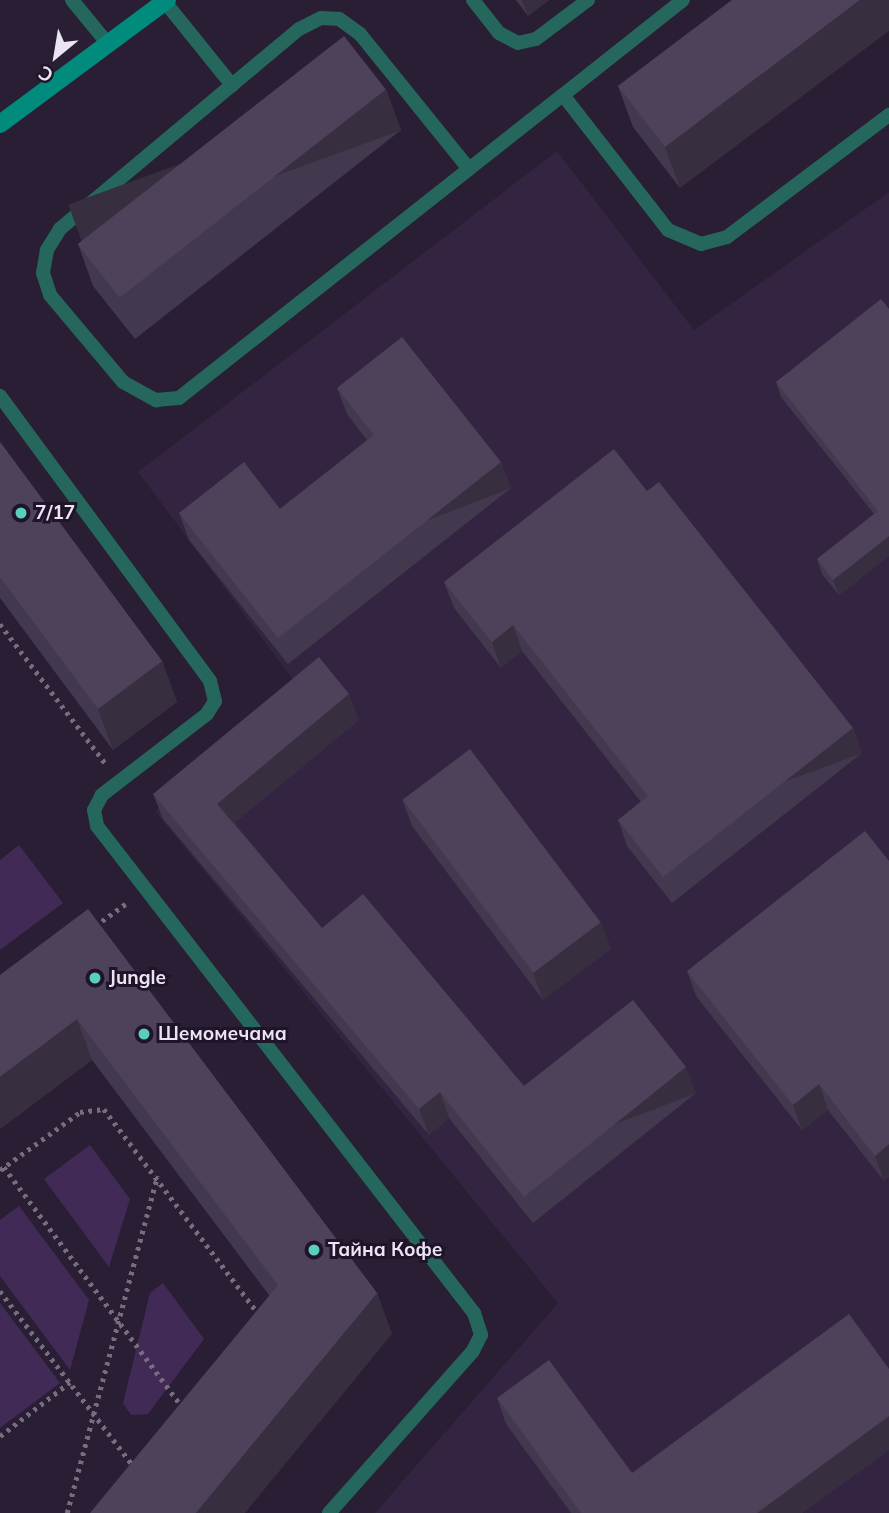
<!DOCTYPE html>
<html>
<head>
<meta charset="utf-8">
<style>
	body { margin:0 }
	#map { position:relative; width:889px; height:1513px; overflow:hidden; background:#291e34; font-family:Mulish,sans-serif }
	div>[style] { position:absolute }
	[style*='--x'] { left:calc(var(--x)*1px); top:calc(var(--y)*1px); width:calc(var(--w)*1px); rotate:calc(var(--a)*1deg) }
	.built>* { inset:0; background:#332441 }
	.green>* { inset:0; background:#422a57 }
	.path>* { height:4.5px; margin-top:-2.25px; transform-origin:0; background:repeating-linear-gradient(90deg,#766d80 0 3.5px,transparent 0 8.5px) }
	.lane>* { height:14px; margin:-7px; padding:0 7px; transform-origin:7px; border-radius:7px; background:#25665d }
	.secondary>* { height:18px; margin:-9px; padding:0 9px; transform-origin:9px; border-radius:9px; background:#018b7d }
	.wall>* { inset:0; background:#43394e }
	.shaded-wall>* { inset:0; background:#372e40; transform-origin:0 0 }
	.building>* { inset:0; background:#4e425b; transform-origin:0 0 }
	.dots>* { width:19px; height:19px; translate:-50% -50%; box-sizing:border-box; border:4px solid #20142a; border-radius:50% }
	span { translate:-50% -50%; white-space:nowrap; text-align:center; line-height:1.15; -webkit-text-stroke:6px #20142a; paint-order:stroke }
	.poi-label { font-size:19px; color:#ebe4f3; font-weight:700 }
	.left { translate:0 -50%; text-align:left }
	.north { position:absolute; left:21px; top:21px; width:70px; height:70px; -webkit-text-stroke:5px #20142a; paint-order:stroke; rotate:210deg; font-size:19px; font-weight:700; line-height:28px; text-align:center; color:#ebe4f3 }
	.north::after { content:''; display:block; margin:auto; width:24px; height:32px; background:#ebe4f3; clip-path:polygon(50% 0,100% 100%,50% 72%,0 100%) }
</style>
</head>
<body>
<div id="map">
	<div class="built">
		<i style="clip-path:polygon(557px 151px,694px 330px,889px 192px,889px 1513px,375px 1513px,558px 1303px,155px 811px,300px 689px,138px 472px)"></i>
	</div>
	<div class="green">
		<i style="clip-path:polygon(19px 845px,63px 903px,0 950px,0 860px)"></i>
		<i style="clip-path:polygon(90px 1145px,130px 1199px,109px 1267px,44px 1179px)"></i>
		<i style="clip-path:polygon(19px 1206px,89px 1300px,70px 1370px,0 1276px,0 1220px)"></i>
		<i style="clip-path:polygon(163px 1283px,204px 1339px,148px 1414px,131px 1415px,123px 1403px,150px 1293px)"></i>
		<i style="clip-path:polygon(0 1303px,60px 1383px,0 1428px)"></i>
	</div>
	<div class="path">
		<i style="--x:0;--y:624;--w:174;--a:52.9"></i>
		<i style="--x:95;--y:926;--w:41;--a:-36"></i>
		<i style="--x:4;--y:1167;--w:300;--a:53.4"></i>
		<i style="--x:0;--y:1170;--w:99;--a:-35.9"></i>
		<i style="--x:80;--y:1112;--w:24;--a:-7"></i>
		<i style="--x:104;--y:1109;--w:256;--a:53"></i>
		<i style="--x:0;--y:1291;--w:223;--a:52.7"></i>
		<i style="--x:0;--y:1436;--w:88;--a:-37.6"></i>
		<i style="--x:67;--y:1513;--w:349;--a:-75"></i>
	</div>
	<div class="lane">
		<i style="--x:72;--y:0;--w:57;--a:50.7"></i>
		<i style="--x:473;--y:0;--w:42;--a:51.8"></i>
		<i style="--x:499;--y:33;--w:21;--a:28"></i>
		<i style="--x:518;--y:43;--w:18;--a:-13"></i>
		<i style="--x:536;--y:39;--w:65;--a:-36.9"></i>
		<i style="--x:165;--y:2;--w:107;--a:51.1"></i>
		<i style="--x:563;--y:95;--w:171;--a:52.1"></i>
		<i style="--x:668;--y:230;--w:36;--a:23"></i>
		<i style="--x:701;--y:244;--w:27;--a:-15"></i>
		<i style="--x:727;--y:237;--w:203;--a:-37"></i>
		<i style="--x:469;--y:169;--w:174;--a:-128.9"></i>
		<i style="--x:360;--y:34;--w:26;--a:-144"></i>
		<i style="--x:339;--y:19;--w:18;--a:-177"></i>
		<i style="--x:321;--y:18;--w:25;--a:153"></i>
		<i style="--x:299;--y:29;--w:312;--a:140.1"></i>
		<i style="--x:60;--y:229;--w:25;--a:122"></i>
		<i style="--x:47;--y:250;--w:23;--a:100"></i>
		<i style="--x:43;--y:273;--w:23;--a:72"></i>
		<i style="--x:50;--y:295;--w:114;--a:50"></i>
		<i style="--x:123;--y:382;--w:38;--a:29"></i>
		<i style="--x:156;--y:400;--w:23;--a:-5"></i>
		<i style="--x:179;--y:398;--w:489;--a:-38.3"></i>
		<i style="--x:563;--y:95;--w:153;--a:-38.4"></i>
		<i style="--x:0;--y:396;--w:354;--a:53.6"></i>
		<i style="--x:210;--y:681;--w:21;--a:76"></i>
		<i style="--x:215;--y:701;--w:15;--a:122"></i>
		<i style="--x:207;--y:714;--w:133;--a:142.4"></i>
		<i style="--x:102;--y:795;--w:17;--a:118"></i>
		<i style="--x:94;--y:810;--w:16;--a:79"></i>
		<i style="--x:97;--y:826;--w:616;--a:52.26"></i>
		<i style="--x:474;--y:1313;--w:23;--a:72"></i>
		<i style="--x:481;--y:1335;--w:18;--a:117"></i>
		<i style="--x:473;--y:1351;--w:217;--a:131.6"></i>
	</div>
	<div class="secondary">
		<i style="--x:0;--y:124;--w:208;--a:-36.6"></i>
	</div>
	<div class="wall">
		<i style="clip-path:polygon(516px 0,549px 0,528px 16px)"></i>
		<i style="clip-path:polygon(732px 0,680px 188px,633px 127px,618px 86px)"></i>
		<i style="clip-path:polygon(386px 89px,401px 130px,135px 339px,93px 286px,78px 244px)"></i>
		<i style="clip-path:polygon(889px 309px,889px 556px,839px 595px,822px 574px,817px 559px,874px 514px,781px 397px,776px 382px)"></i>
		<i style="clip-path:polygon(337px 388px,501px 462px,511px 488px,288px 664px,189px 540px,179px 513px,280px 509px,367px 440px,347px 414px)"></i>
		<i style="clip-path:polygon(0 442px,162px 661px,177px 702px,113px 750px,0 598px)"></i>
		<i style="clip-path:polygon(647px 491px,853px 728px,862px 753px,672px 903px,627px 846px,618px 820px,641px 802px,522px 651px,501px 668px,454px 608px,444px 582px)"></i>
		<i style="clip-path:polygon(359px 720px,234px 823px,322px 928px,524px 1086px,696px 1093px,533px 1223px,449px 1118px,429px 1135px,163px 819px,153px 794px)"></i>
		<i style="clip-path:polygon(402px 799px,601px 922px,611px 949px,543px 1000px,412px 826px)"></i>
		<i style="clip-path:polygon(889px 861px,889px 1177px,884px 1181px,828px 1110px,802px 1130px,696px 996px,687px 971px)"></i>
		<i style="clip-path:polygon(88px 909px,377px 1293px,392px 1334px,269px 1295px,92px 1060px,0 1129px)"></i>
		<i style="clip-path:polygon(889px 1369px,889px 1450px,802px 1513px,571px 1513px,506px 1424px,497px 1398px,632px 1473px)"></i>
	</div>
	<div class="shaded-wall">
		<i style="clip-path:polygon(522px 0,549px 0,528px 16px)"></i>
		<i style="clip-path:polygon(860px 0,889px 0,889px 31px,680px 188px,665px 147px)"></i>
		<i style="left:386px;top:89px;width:44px;height:338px;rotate:70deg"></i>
		<i style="left:501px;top:462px;width:28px;height:284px;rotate:69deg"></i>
		<i style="clip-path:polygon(889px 536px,889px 556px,839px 595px,833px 580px)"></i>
		<i style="clip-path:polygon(513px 625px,522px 651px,501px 668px,492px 642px)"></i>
		<i style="clip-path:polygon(162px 661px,177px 702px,113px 750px,98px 709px)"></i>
		<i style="clip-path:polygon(349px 694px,359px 720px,226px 829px,217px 804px)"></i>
		<i style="left:853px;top:728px;width:27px;height:241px;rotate:70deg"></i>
		<i style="clip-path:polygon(601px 922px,611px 949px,543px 1000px,533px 973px)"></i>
		<i style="clip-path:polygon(77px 1019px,92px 1060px,0 1129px,0 1077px)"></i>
		<i style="left:686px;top:1067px;width:28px;height:208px;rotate:69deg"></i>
		<i style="clip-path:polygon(819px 1084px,828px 1110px,802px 1130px,793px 1105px)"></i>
		<i style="clip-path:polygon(440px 1092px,449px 1118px,429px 1135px,419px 1109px)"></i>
		<i style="clip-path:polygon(889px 1144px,889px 1177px,884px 1181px,875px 1156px)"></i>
		<i style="clip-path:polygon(377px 1293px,392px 1334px,245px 1513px,196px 1513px)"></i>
		<i style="clip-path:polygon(889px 1416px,889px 1450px,802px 1513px,757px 1513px)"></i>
	</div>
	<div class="building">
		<i style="clip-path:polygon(732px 0,860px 0,665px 147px,618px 86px)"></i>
		<i style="left:344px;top:36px;width:68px;height:338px;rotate:52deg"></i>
		<i style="clip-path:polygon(881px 299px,889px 309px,889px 536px,833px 580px,817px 559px,878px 511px,776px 382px)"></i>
		<i style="clip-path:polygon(402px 337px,501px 462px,278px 638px,179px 513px,244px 462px,280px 509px,374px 435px,337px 388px)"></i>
		<i style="clip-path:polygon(0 442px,162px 661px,98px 709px,0 577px)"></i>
		<i style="clip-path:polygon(614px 449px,647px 491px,659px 482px,853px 728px,663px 877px,618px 820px,648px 796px,513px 625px,492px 642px,444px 582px)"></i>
		<i style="clip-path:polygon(319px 657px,349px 694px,217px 804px,322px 928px,363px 894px,524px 1086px,633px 1000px,686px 1067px,524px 1197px,440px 1092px,419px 1109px,153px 794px)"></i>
		<i style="left:470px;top:749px;width:217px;height:84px;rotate:53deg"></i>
		<i style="clip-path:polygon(865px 831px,889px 861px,889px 1144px,875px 1156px,819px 1084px,793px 1105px,687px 971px)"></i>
		<i style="clip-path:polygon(88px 909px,377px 1293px,196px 1513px,90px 1513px,278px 1285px,77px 1019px,0 1077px,0 975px)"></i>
		<i style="clip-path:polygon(849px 1314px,889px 1369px,889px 1416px,757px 1513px,581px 1513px,497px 1398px,549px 1360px,632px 1473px)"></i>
	</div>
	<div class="dots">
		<i style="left:21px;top:513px;background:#5acebd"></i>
		<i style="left:95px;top:978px;background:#5acebd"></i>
		<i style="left:144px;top:1034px;background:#5acebd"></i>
		<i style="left:314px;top:1250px;background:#5acebd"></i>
	</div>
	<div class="poi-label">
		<span class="left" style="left:35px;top:513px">7/17</span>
		<span class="left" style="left:109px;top:978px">Jungle</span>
		<span class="left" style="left:158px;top:1034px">Шемомечама</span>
		<span class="left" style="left:328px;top:1250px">Тайна Кофе</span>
	</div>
	<div class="north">С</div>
</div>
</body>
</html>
